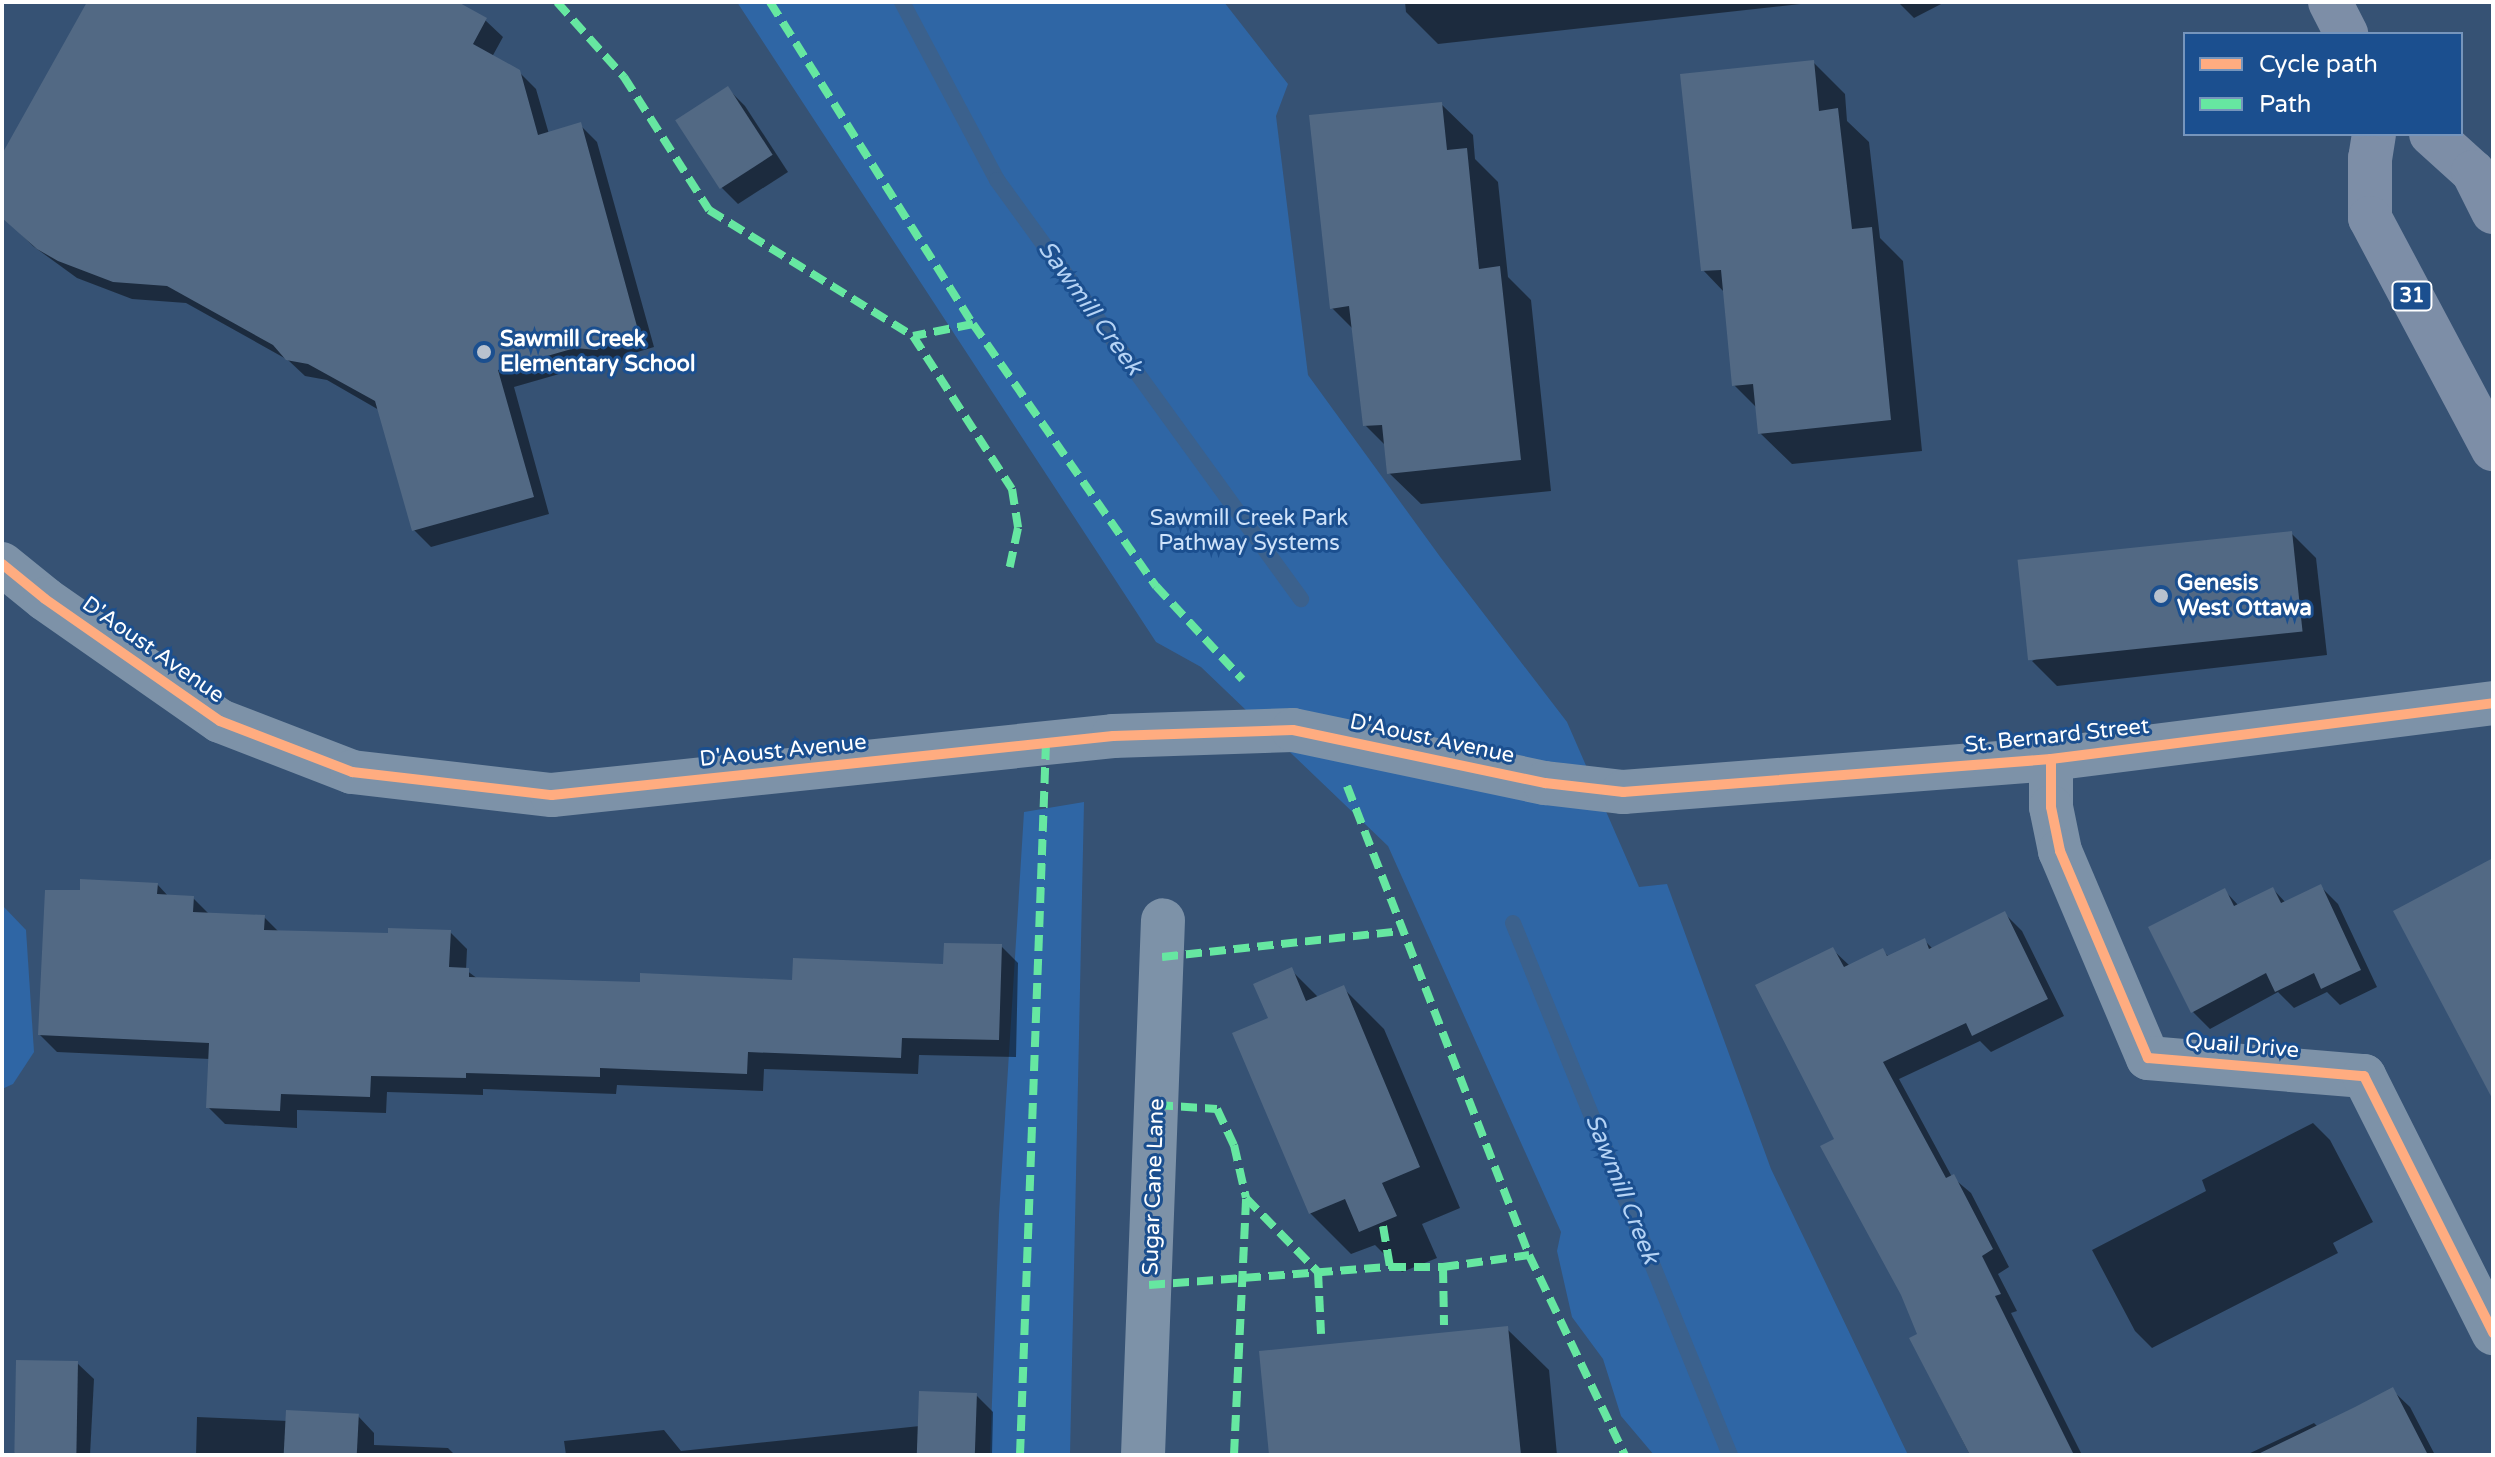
<!DOCTYPE html>
<html>
<head>
<meta charset="utf-8">
<style>
	body { margin:0 }
	#map { position:relative; width:2495px; height:1457px; overflow:hidden; background:#365274; font-family:"Varela Round",sans-serif }
	div>[style] { position:absolute }
	[style*='--x'] { left:calc(var(--x)*1px); top:calc(var(--y)*1px); width:calc(var(--w)*1px); rotate:calc(var(--a)*1deg) }
	.green>* { inset:0; background:#2f66a5 }
	.shadow>* { inset:0; background:#0007 }
	.stream>* { height:16px; margin:-8px; padding:0 8px; transform-origin:8px; border-radius:8px; background:#3b618d }
	.building>* { inset:0; background:#526984; transform-origin:0 0 }
	.minor>* { height:44px; margin:-22px; padding:0 22px; transform-origin:22px; border-radius:22px; background:#7d92a8 }
	.major>* { height:44px; margin:-22px; padding:0 22px; transform-origin:22px; border-radius:22px; background:#7d8ea7 }
	.quiet>* { height:8px; margin-top:-4px; transform-origin:0; background:repeating-linear-gradient(90deg,#66e7a1 0 16px,transparent 0 24px) }
	.cycleway>* { height:10px; margin:-5px; padding:0 5px; transform-origin:5px; border-radius:5px; background:#ffac80 }
	.dots>* { width:22px; height:22px; translate:-50% -50%; box-sizing:border-box; border:4px solid #1b4f8f; border-radius:50% }
	span { translate:-50% -50%; white-space:nowrap; text-align:center; line-height:1.15; -webkit-text-stroke:6px #1b4f8f; paint-order:stroke }
	.shield-label span { padding:2px 6px; background:#1b4f8f; border:2px solid; border-radius:6px; -webkit-text-stroke-width:0 }
	.shield-label { font-size:20px; color:#fff; font-weight:700 }
	.poi-label { font-size:22px; color:#fff; font-weight:700 }
	.left { translate:0 -50%; text-align:left }
	.park-label { font-size:22px; color:#cfe3fa }
	.street-label { font-size:22px; color:#fff }
	.water-label { font-size:24px; color:#b5d3f5; font-style:italic }
	.frame { position:absolute; inset:0; border:4px solid #fff; pointer-events:none }
	.legend { position:absolute; left:2183px; top:32px; width:280px; height:104px; box-sizing:border-box; background:#1b4f8f; border:2px solid #7695bc; margin:0; padding:10px 14px; list-style:none; font-size:24px; color:#fff }
	.legend li { display:flex; align-items:center; gap:16px; height:40px }
	.legend b { width:40px; border:2px solid #7695bc }
</style>
</head>
<body>
<div id="map">
	<div class="green">
		<i style="clip-path:polygon(737px 2px,1224px 2px,1288px 84px,1276px 116px,1308px 375px,1441px 558px,1567px 722px,1639px 887px,1667px 884px,1771px 1169px,1908px 1455px,1654px 1455px,1621px 1416px,1603px 1359px,1572px 1317px,1557px 1251px,1561px 1232px,1388px 846px,1201px 667px,1156px 642px)"></i>
		<i style="clip-path:polygon(1084px 802px,1070px 1455px,990px 1455px,999px 1214px,1024px 812px)"></i>
		<i style="clip-path:polygon(2px 905px,26px 930px,34px 1052px,13px 1084px,2px 1089px)"></i>
	</div>
	<div class="shadow">
		<i style="clip-path:polygon(90px 2px,453px 2px,485px 20px,503px 37px,492px 57px,518px 71px,536px 89px,549px 134px,580px 125px,597px 142px,654px 347px,631px 354px,615px 366px,594px 364px,514px 387px,549px 514px,431px 547px,414px 530px,379px 410px,327px 380px,305px 376px,288px 360px,186px 303px,132px 299px,77px 278px,33px 246px,15px 228px,2px 214px,2px 159px)"></i>
		<i style="clip-path:polygon(1405px 2px,1819px 2px,1438px 44px,1406px 12px)"></i>
		<i style="clip-path:polygon(1898px 2px,1945px 2px,1914px 18px)"></i>
		<i style="clip-path:polygon(1813px 62px,1845px 94px,1847px 121px,1869px 142px,1880px 238px,1903px 261px,1922px 451px,1792px 464px,1760px 433px,1757px 408px,1734px 385px,1725px 293px,1703px 270px)"></i>
		<i style="clip-path:polygon(728px 89px,745px 106px,788px 172px,738px 204px,721px 187px)"></i>
		<i style="clip-path:polygon(1441px 104px,1473px 135px,1475px 159px,1498px 182px,1508px 277px,1531px 300px,1551px 491px,1421px 504px,1389px 473px,1387px 447px,1365px 425px,1354px 330px,1332px 308px)"></i>
		<i style="clip-path:polygon(2291px 533px,2316px 558px,2327px 655px,2057px 686px,2032px 661px)"></i>
		<i style="clip-path:polygon(157px 884px,169px 897px,193px 898px,210px 915px,264px 917px,279px 932px,390px 935px,450px 932px,467px 949px,466px 970px,478px 979px,642px 984px,794px 982px,945px 966px,1001px 946px,1018px 963px,1016px 1057px,919px 1055px,918px 1074px,764px 1069px,763px 1091px,617px 1085px,616px 1094px,483px 1089px,483px 1095px,387px 1092px,386px 1113px,297px 1110px,297px 1128px,225px 1124px,208px 1107px,210px 1059px,57px 1052px,40px 1035px,82px 892px)"></i>
		<i style="clip-path:polygon(2321px 887px,2338px 904px,2377px 987px,2340px 1005px,2327px 992px,2294px 1008px,2278px 992px,2210px 1029px,2193px 1012px,2225px 891px,2239px 906px,2273px 889px,2286px 903px)"></i>
		<i style="clip-path:polygon(2005px 914px,2022px 931px,2064px 1016px,1991px 1052px,1980px 1041px,1899px 1079px,1952px 1177px,1971px 1193px,2009px 1267px,1998px 1274px,2017px 1311px,2011px 1313px,2082px 1455px,1970px 1455px,1911px 1339px,1920px 1335px,1837px 1140px,1832px 949px,1850px 966px,1883px 951px,1889px 957px,1924px 940px,1933px 949px)"></i>
		<i style="clip-path:polygon(1291px 970px,1319px 998px,1343px 988px,1384px 1029px,1460px 1208px,1422px 1224px,1437px 1258px,1402px 1272px,1375px 1245px,1351px 1254px,1310px 1213px,1270px 1019px)"></i>
		<i style="clip-path:polygon(2313px 1123px,2330px 1140px,2373px 1222px,2333px 1243px,2338px 1253px,2152px 1348px,2135px 1331px,2092px 1250px,2206px 1191px,2202px 1180px)"></i>
		<i style="clip-path:polygon(1507px 1329px,1549px 1370px,1557px 1455px,1271px 1455px)"></i>
		<i style="clip-path:polygon(77px 1363px,94px 1379px,90px 1455px,13px 1455px)"></i>
		<i style="clip-path:polygon(2392px 1390px,2410px 1407px,2435px 1455px,2246px 1455px,2314px 1423px,2318px 1427px)"></i>
		<i style="clip-path:polygon(976px 1395px,993px 1412px,992px 1455px,566px 1455px,564px 1441px,664px 1430px,681px 1451px,920px 1426px)"></i>
		<i style="clip-path:polygon(358px 1416px,374px 1433px,374px 1445px,448px 1448px,455px 1455px,196px 1455px,197px 1417px,288px 1421px)"></i>
	</div>
	<div class="stream">
		<i style="--x:902;--y:2;--w:202;--a:61.9"></i>
		<i style="--x:997;--y:180;--w:518;--a:54.04"></i>
		<i style="--x:1513;--y:923;--w:575;--a:67.81"></i>
	</div>
	<div class="building">
		<i style="clip-path:polygon(87px 2px,458px 2px,487px 18px,473px 44px,520px 70px,538px 135px,581px 122px,638px 330px,613px 337px,597px 350px,575px 348px,498px 370px,534px 497px,412px 531px,375px 401px,308px 364px,286px 360px,273px 345px,167px 286px,113px 282px,58px 261px,37px 249px,2px 218px,2px 154px)"></i>
		<i style="clip-path:polygon(1814px 60px,1819px 111px,1838px 108px,1852px 229px,1872px 227px,1891px 420px,1758px 434px,1753px 384px,1732px 386px,1721px 270px,1701px 271px,1680px 74px)"></i>
		<i style="left:728px;top:86px;width:82px;height:63px;rotate:57deg"></i>
		<i style="clip-path:polygon(1442px 102px,1447px 150px,1467px 148px,1479px 269px,1500px 266px,1521px 460px,1387px 474px,1382px 425px,1363px 426px,1349px 306px,1330px 309px,1309px 115px)"></i>
		<i style="left:2292px;top:531px;width:101px;height:276px;rotate:84deg"></i>
		<i style="clip-path:polygon(2493px 858px,2493px 1100px,2393px 911px)"></i>
		<i style="clip-path:polygon(80px 879px,158px 883px,157px 894px,194px 896px,193px 912px,265px 915px,264px 930px,388px 933px,388px 928px,451px 930px,449px 967px,469px 968px,469px 977px,640px 982px,640px 973px,792px 980px,793px 958px,943px 964px,944px 943px,1002px 944px,999px 1040px,902px 1038px,901px 1058px,748px 1052px,747px 1074px,600px 1068px,600px 1077px,466px 1073px,466px 1078px,371px 1076px,370px 1097px,281px 1094px,280px 1111px,206px 1108px,209px 1043px,38px 1035px,45px 890px,80px 890px)"></i>
		<i style="clip-path:polygon(2321px 884px,2361px 970px,2321px 989px,2314px 973px,2275px 992px,2266px 973px,2191px 1013px,2148px 927px,2225px 888px,2234px 906px,2273px 887px,2281px 903px)"></i>
		<i style="clip-path:polygon(2005px 911px,2048px 999px,1972px 1036px,1966px 1023px,1883px 1062px,1946px 1178px,1954px 1174px,1993px 1249px,1982px 1256px,2001px 1294px,1995px 1296px,2074px 1455px,1970px 1455px,1909px 1338px,1917px 1334px,1901px 1295px,1820px 1146px,1834px 1139px,1755px 985px,1833px 947px,1844px 967px,1883px 948px,1887px 956px,1925px 938px,1929px 949px)"></i>
		<i style="clip-path:polygon(1292px 967px,1306px 1001px,1344px 985px,1420px 1167px,1382px 1183px,1397px 1216px,1359px 1232px,1345px 1199px,1309px 1214px,1232px 1033px,1268px 1018px,1253px 984px)"></i>
		<i style="clip-path:polygon(1508px 1326px,1521px 1455px,1269px 1455px,1259px 1351px)"></i>
		<i style="left:16px;top:1360px;width:62px;height:95px;rotate:1deg"></i>
		<i style="clip-path:polygon(2393px 1387px,2428px 1455px,2256px 1455px,2355px 1407px)"></i>
		<i style="left:919px;top:1391px;width:58px;height:64px;rotate:2deg"></i>
		<i style="left:286px;top:1410px;width:73px;height:45px;rotate:3deg"></i>
	</div>
	<div class="minor">
		<i style="--x:2;--y:564;--w:55;--a:39.1"></i>
		<i style="--x:45;--y:599;--w:213;--a:34.9"></i>
		<i style="--x:220;--y:721;--w:142;--a:21.1"></i>
		<i style="--x:352;--y:772;--w:201;--a:6.6"></i>
		<i style="--x:552;--y:795;--w:564;--a:-6"></i>
		<i style="--x:1113;--y:736;--w:180;--a:-1.9"></i>
		<i style="--x:1293;--y:730;--w:258;--a:11.9"></i>
		<i style="--x:1545;--y:783;--w:79;--a:6.6"></i>
		<i style="--x:1623;--y:792;--w:429;--a:-4.4"></i>
		<i style="--x:2051;--y:759;--w:446;--a:-7.2"></i>
		<i style="--x:2051;--y:759;--w:48;--a:90"></i>
		<i style="--x:2051;--y:807;--w:45;--a:78.4"></i>
		<i style="--x:2060;--y:851;--w:225;--a:67"></i>
		<i style="--x:2148;--y:1058;--w:217;--a:4.8"></i>
		<i style="--x:2364;--y:1076;--w:288;--a:63.3"></i>
		<i style="--x:1143;--y:1455;--w:535;--a:-87.86"></i>
	</div>
	<div class="major">
		<i style="--x:2330;--y:2;--w:36;--a:63"></i>
		<i style="--x:2374;--y:134;--w:24;--a:99"></i>
		<i style="--x:2370;--y:158;--w:60;--a:90"></i>
		<i style="--x:2370;--y:218;--w:262;--a:62"></i>
		<i style="--x:2431;--y:134;--w:57;--a:42.1"></i>
		<i style="--x:2473;--y:172;--w:45;--a:63.4"></i>
	</div>
	<div class="quiet">
		<i style="--x:557;--y:2;--w:101;--a:48.2"></i>
		<i style="--x:624;--y:77;--w:158;--a:57.4"></i>
		<i style="--x:709;--y:210;--w:240;--a:31.7"></i>
		<i style="--x:770;--y:2;--w:381;--a:57.8"></i>
		<i style="--x:973;--y:324;--w:320;--a:55.1"></i>
		<i style="--x:1156;--y:586;--w:127;--a:47.2"></i>
		<i style="--x:973;--y:324;--w:61;--a:168.7"></i>
		<i style="--x:913;--y:336;--w:182;--a:57.1"></i>
		<i style="--x:1012;--y:489;--w:39;--a:81"></i>
		<i style="--x:1018;--y:528;--w:40;--a:102"></i>
		<i style="--x:1347;--y:786;--w:503;--a:68.79"></i>
		<i style="--x:1529;--y:1255;--w:222;--a:64.4"></i>
		<i style="--x:1162;--y:957;--w:242;--a:-6.2"></i>
		<i style="--x:1157;--y:1105;--w:60;--a:3.8"></i>
		<i style="--x:1217;--y:1109;--w:40;--a:65"></i>
		<i style="--x:1234;--y:1145;--w:54;--a:77.2"></i>
		<i style="--x:1246;--y:1198;--w:103;--a:45.8"></i>
		<i style="--x:1318;--y:1272;--w:62;--a:87.2"></i>
		<i style="--x:1383;--y:1226;--w:42;--a:80.3"></i>
		<i style="--x:1443;--y:1267;--w:58;--a:89"></i>
		<i style="--x:1149;--y:1285;--w:242;--a:-4.3"></i>
		<i style="--x:1390;--y:1267;--w:53;--a:0"></i>
		<i style="--x:1443;--y:1267;--w:87;--a:-7.9"></i>
		<i style="--x:1020;--y:1455;--w:713;--a:-87.91"></i>
		<i style="--x:1234;--y:1455;--w:257;--a:-87.3"></i>
	</div>
	<div class="cycleway">
		<i style="--x:2;--y:564;--w:55;--a:39.1"></i>
		<i style="--x:45;--y:599;--w:213;--a:34.9"></i>
		<i style="--x:220;--y:721;--w:142;--a:21.1"></i>
		<i style="--x:352;--y:772;--w:201;--a:6.6"></i>
		<i style="--x:552;--y:795;--w:564;--a:-6"></i>
		<i style="--x:1113;--y:736;--w:180;--a:-1.9"></i>
		<i style="--x:1293;--y:730;--w:258;--a:11.9"></i>
		<i style="--x:1545;--y:783;--w:79;--a:6.6"></i>
		<i style="--x:1623;--y:792;--w:429;--a:-4.4"></i>
		<i style="--x:2051;--y:759;--w:446;--a:-7.2"></i>
		<i style="--x:2051;--y:759;--w:48;--a:90"></i>
		<i style="--x:2051;--y:807;--w:45;--a:78.4"></i>
		<i style="--x:2060;--y:851;--w:225;--a:67"></i>
		<i style="--x:2148;--y:1058;--w:217;--a:4.8"></i>
		<i style="--x:2364;--y:1076;--w:288;--a:63.3"></i>
	</div>
	<div class="dots">
		<i style="left:484px;top:352px;background:#b9c2ce"></i>
		<i style="left:2161px;top:596px;background:#b9c2ce"></i>
	</div>
	<div class="shield-label">
		<span style="left:2412px;top:296px">31</span>
	</div>
	<div class="poi-label">
		<span class="left" style="left:500px;top:352px">Sawmill Creek<br>Elementary School</span>
		<span class="left" style="left:2177px;top:596px">Genesis<br>West Ottawa</span>
	</div>
	<div class="park-label">
		<span style="left:1249px;top:531px">Sawmill Creek Park<br>Pathway Systems</span>
	</div>
	<div class="street-label">
		<span style="left:153px;top:650px;rotate:35deg">D'Aoust Avenue</span>
		<span style="left:2057px;top:736px;rotate:-6deg">St. Bernard Street</span>
		<span style="left:1432px;top:739px;rotate:12deg">D'Aoust Avenue</span>
		<span style="left:783px;top:751px;rotate:-6deg">D'Aoust Avenue</span>
		<span style="left:2242px;top:1046px;rotate:5deg">Quail Drive</span>
		<span style="left:1154px;top:1187px;rotate:-88deg">Sugar Cane Lane</span>
	</div>
	<div class="water-label">
		<span style="left:1090px;top:308px;rotate:54deg">Sawmill Creek</span>
		<span style="left:1622px;top:1189px;rotate:68deg">Sawmill Creek</span>
	</div>
	<div class="frame"></div>
	<ul class="legend">
	<li><b style="height:10px;background:#ffac80"></b>Cycle path</li>
	<li><b style="height:10px;background:#66e7a1"></b>Path</li>
	</ul>
</div>
</body>
</html>
